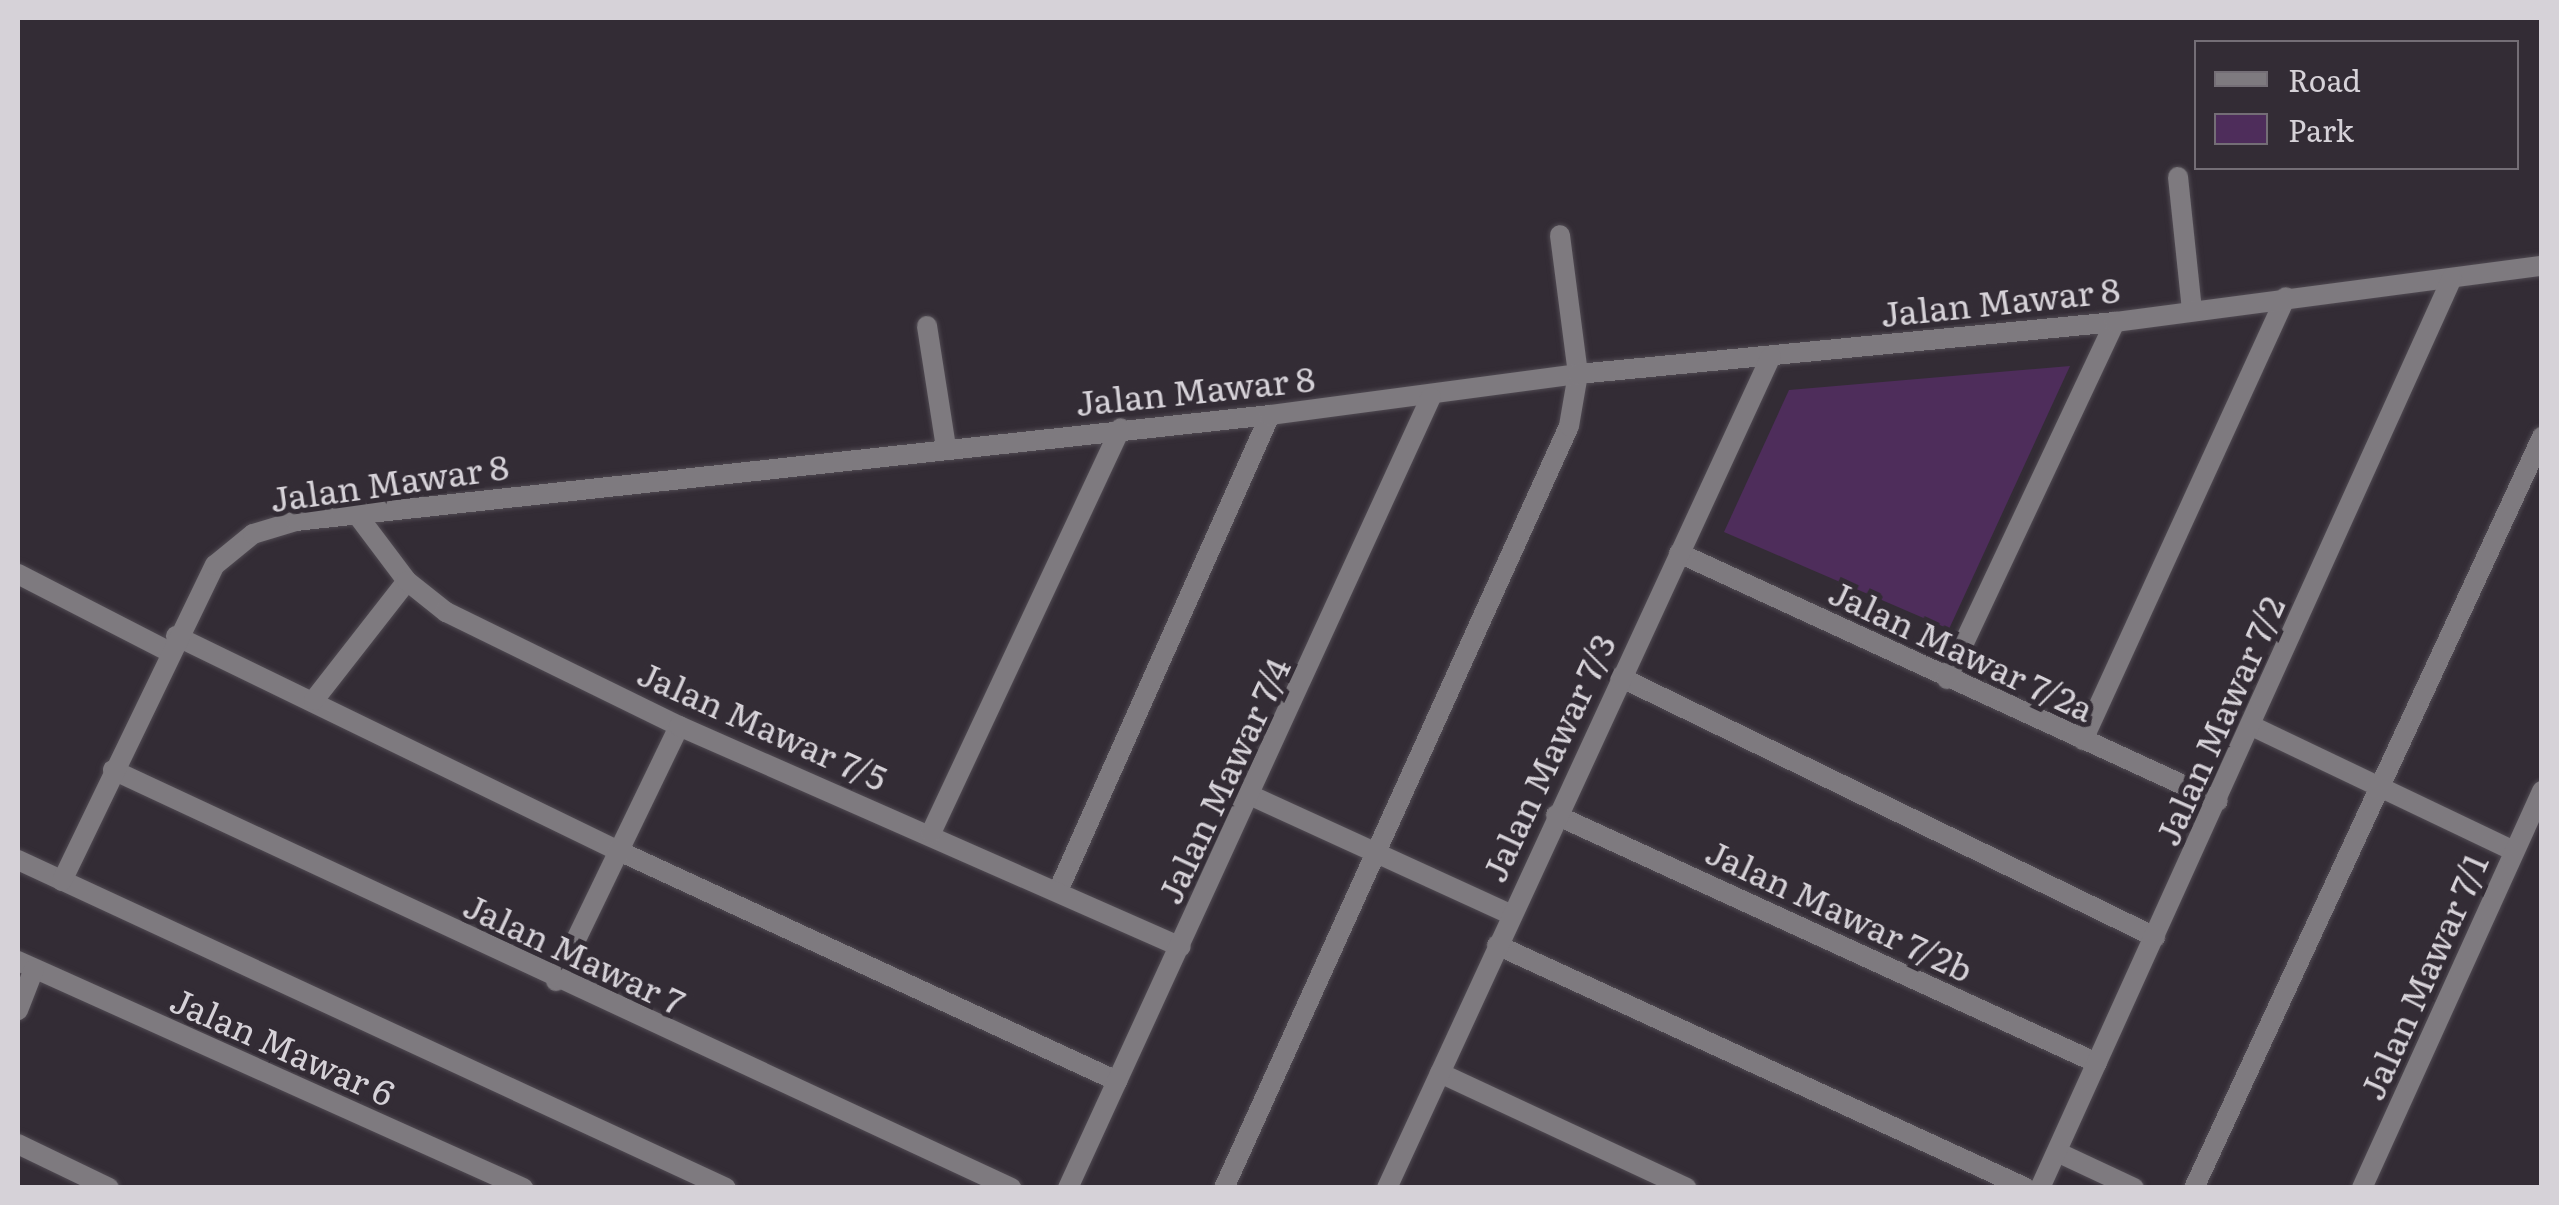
<!DOCTYPE html>
<html>
<head>
<meta charset="utf-8">
<style>
	body { margin:0 }
	#map { position:relative; width:2559px; height:1205px; overflow:hidden; background:#332c35; font-family:Literata,serif }
	div>[style] { position:absolute }
	[style*='--x'] { left:calc(var(--x)*1px); top:calc(var(--y)*1px); width:calc(var(--w)*1px); rotate:calc(var(--a)*1deg) }
	.green>* { inset:0; background:#4e2d5b }
	.roads { filter:drop-shadow(0 0 2px #504a52) drop-shadow(0 0 2px #504a52) }
	.lane>* { height:20px; margin:-10px; padding:0 10px; transform-origin:10px; border-radius:10px; background:#7e7a7f }
	.street>* { height:20px; margin:-10px; padding:0 10px; transform-origin:10px; border-radius:10px; background:#7e7a7f }
	span { translate:-50% -50%; white-space:nowrap; text-align:center; line-height:1.15; -webkit-text-stroke:10px #332c35; paint-order:stroke }
	.street-label { font-size:35px; color:#d6d2d8 }
	.frame { position:absolute; inset:0; border:20px solid #d6d2d8; pointer-events:none }
	.legend { position:absolute; left:2194px; top:40px; width:325px; height:130px; box-sizing:border-box; background:#332c35; border:2px solid #746e76; margin:0; padding:12px 18px; list-style:none; font-size:30px; color:#d6d2d8 }
	.legend li { display:flex; align-items:center; gap:20px; height:50px }
	.legend b { width:50px; border:2px solid #746e76 }
</style>
</head>
<body>
<div id="map">
	<div class="green">
		<i style="clip-path:polygon(2070px 366px,1949px 629px,1724px 532px,1789px 390px)"></i>
	</div>
	<div class="roads">
		<div class="lane">
			<i style="--x:2178;--y:177;--w:134;--a:84"></i>
			<i style="--x:927;--y:326;--w:122;--a:81.1"></i>
			<i style="--x:176;--y:636;--w:492;--a:25.9"></i>
			<i style="--x:619;--y:851;--w:549;--a:24.79"></i>
			<i style="--x:1620;--y:677;--w:595;--a:25.92"></i>
			<i style="--x:314;--y:700;--w:151;--a:-52"></i>
			<i style="--x:2252;--y:726;--w:290;--a:25.5"></i>
			<i style="--x:2083;--y:740;--w:487;--a:-65.4"></i>
			<i style="--x:1252;--y:796;--w:284;--a:24.6"></i>
			<i style="--x:1058;--y:891;--w:521;--a:-65.99"></i>
			<i style="--x:1497;--y:945;--w:582;--a:24.67"></i>
			<i style="--x:556;--y:981;--w:283;--a:-64.2"></i>
			<i style="--x:18;--y:1144;--w:101;--a:25.8"></i>
			<i style="--x:2057;--y:1152;--w:85;--a:25.1"></i>
			<i style="--x:1224;--y:1188;--w:836;--a:-65.64"></i>
			<i style="--x:1569;--y:426;--w:53;--a:-80.2"></i>
			<i style="--x:1578;--y:374;--w:140;--a:-97.4"></i>
			<i style="--x:2194;--y:1188;--w:828;--a:-65.14"></i>
		</div>
		<div class="street">
			<i style="--x:355;--y:512;--w:86;--a:53"></i>
			<i style="--x:407;--y:581;--w:50;--a:38.5"></i>
			<i style="--x:446;--y:612;--w:259;--a:26.1"></i>
			<i style="--x:679;--y:726;--w:548;--a:23.76"></i>
			<i style="--x:1679;--y:553;--w:593;--a:24.71"></i>
			<i style="--x:18;--y:574;--w:169;--a:27.2"></i>
			<i style="--x:1947;--y:679;--w:395;--a:-64.8"></i>
			<i style="--x:113;--y:770;--w:991;--a:24.96"></i>
			<i style="--x:1556;--y:815;--w:595;--a:24.63"></i>
			<i style="--x:931;--y:833;--w:447;--a:-64.9"></i>
			<i style="--x:18;--y:860;--w:780;--a:24.86"></i>
			<i style="--x:62;--y:881;--w:351;--a:-64.2"></i>
			<i style="--x:215;--y:565;--w:49;--a:-39.2"></i>
			<i style="--x:253;--y:534;--w:45;--a:-16.8"></i>
			<i style="--x:296;--y:521;--w:980;--a:-6.21"></i>
			<i style="--x:1270;--y:415;--w:311;--a:-7.6"></i>
			<i style="--x:1578;--y:374;--w:540;--a:-5.53"></i>
			<i style="--x:2115;--y:322;--w:431;--a:-7.5"></i>
			<i style="--x:18;--y:961;--w:554;--a:24.2"></i>
			<i style="--x:18;--y:1010;--w:44;--a:-68.7"></i>
			<i style="--x:1440;--y:1073;--w:272;--a:25"></i>
			<i style="--x:1068;--y:1188;--w:870;--a:-65.35"></i>
			<i style="--x:1387;--y:1188;--w:916;--a:-65.22"></i>
			<i style="--x:2040;--y:1188;--w:999;--a:-65.64"></i>
			<i style="--x:2362;--y:1188;--w:436;--a:-65.6"></i>
		</div>
	</div>
	<div class="street-label">
		<span style="left:2000px;top:300px;rotate:-6deg">Jalan Mawar 8</span>
		<span style="left:1195px;top:389px;rotate:-6deg">Jalan Mawar 8</span>
		<span style="left:389px;top:481px;rotate:-8deg">Jalan Mawar 8</span>
		<span style="left:1962px;top:649px;rotate:25deg">Jalan Mawar 7/2a</span>
		<span style="left:2218px;top:720px;rotate:-66deg">Jalan Mawar 7/2</span>
		<span style="left:763px;top:724px;rotate:24deg">Jalan Mawar 7/5</span>
		<span style="left:1547px;top:757px;rotate:-65deg">Jalan Mawar 7/3</span>
		<span style="left:1222px;top:780px;rotate:-65deg">Jalan Mawar 7/4</span>
		<span style="left:1840px;top:909px;rotate:25deg">Jalan Mawar 7/2b</span>
		<span style="left:575px;top:952px;rotate:25deg">Jalan Mawar 7</span>
		<span style="left:2422px;top:976px;rotate:-66deg">Jalan Mawar 7/1</span>
		<span style="left:283px;top:1045px;rotate:24deg">Jalan Mawar 6</span>
	</div>
	<div class="frame"></div>
	<ul class="legend">
	<li><b style="height:12px;background:#7e7a7f"></b>Road</li>
	<li><b style="height:28px;background:#4e2d5b"></b>Park</li>
	</ul>
</div>
</body>
</html>
